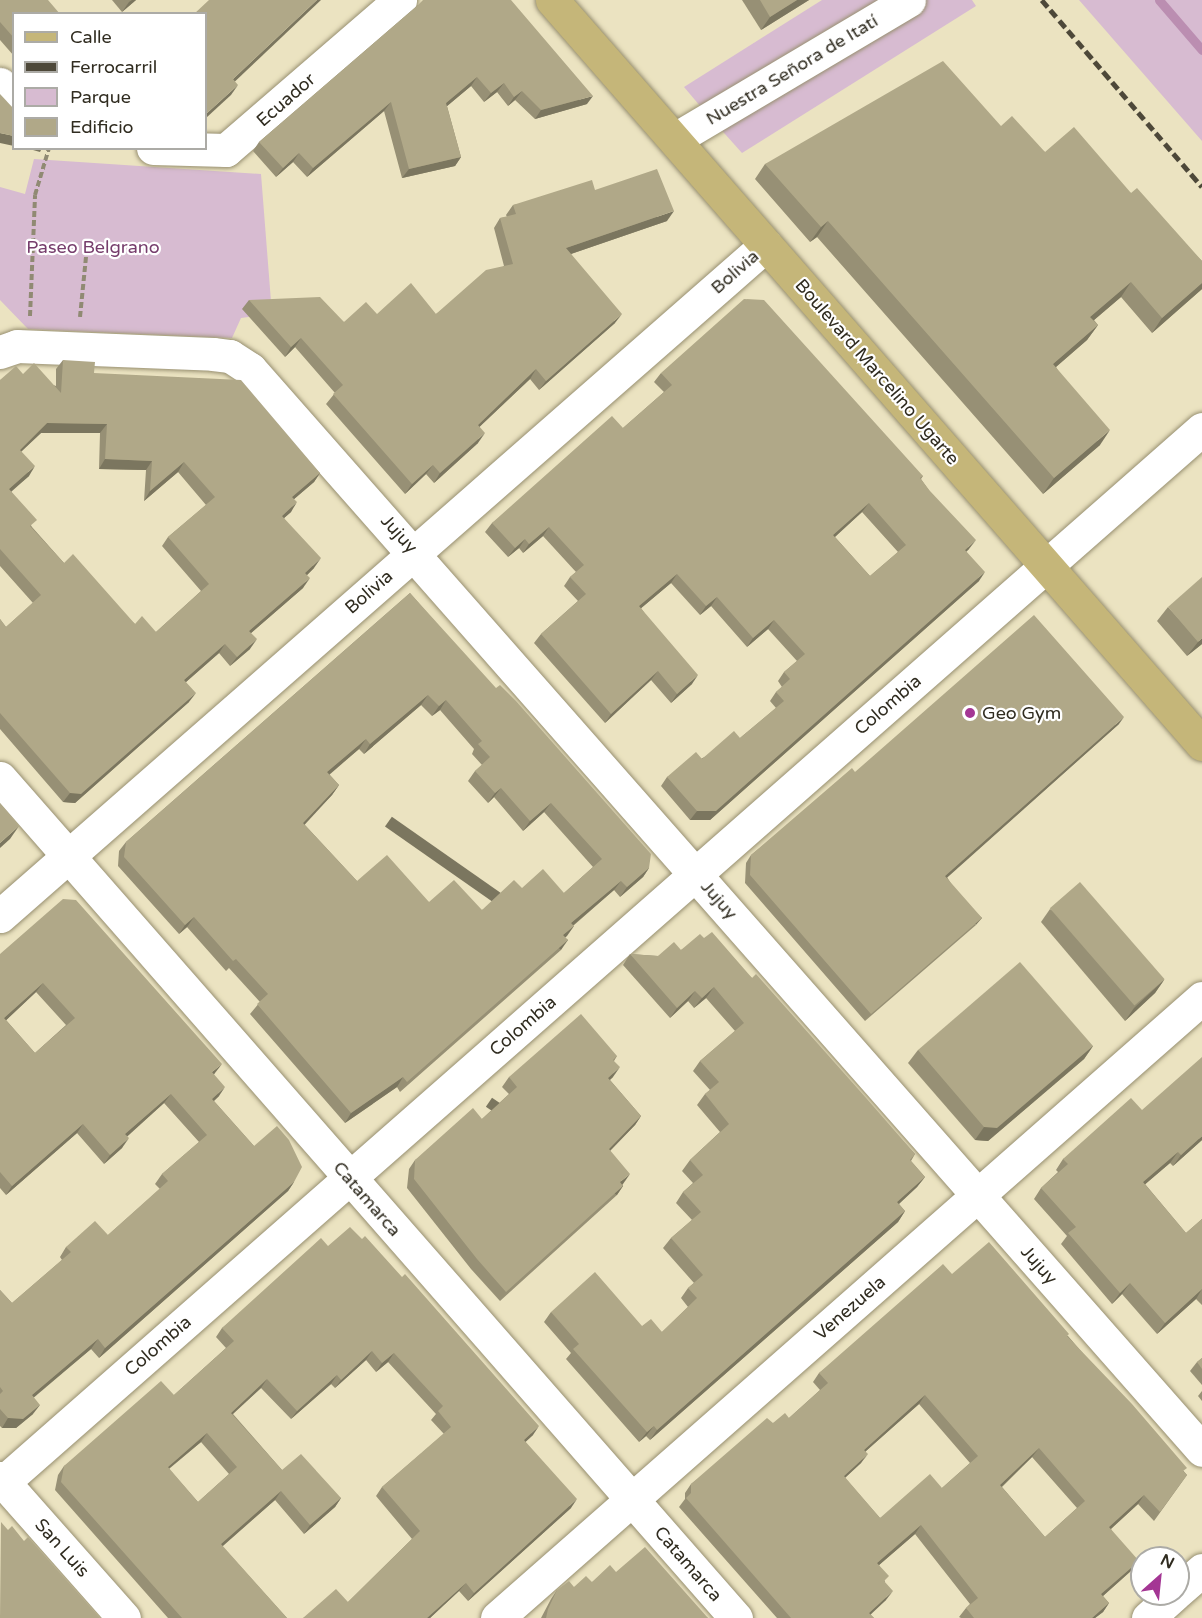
<!DOCTYPE html>
<html>
<head>
<meta charset="utf-8">
<style>
	body { margin:0 }
	#map { position:relative; width:1202px; height:1618px; overflow:hidden; background:#ebe3c1; font-family:"Varela Round",sans-serif }
	div>[style] { position:absolute }
	[style*='--x'] { left:calc(var(--x)*1px); top:calc(var(--y)*1px); width:calc(var(--w)*1px); rotate:calc(var(--a)*1deg) }
	.green>* { inset:0; background:#d7bbd1 }
	.stream>* { height:9px; margin:-4.5px; padding:0 4.5px; transform-origin:4.5px; border-radius:4.5px; background:#bb8eb1 }
	.path>* { height:4px; margin-top:-2px; transform-origin:0; background:repeating-linear-gradient(90deg,#908a73 0 6px,transparent 0 9px) }
	.roads { filter:drop-shadow(0 0 2px #978f70) drop-shadow(0 0 2px #978f70) }
	.minor>* { height:33px; margin:-16.5px; padding:0 16.5px; transform-origin:16.5px; border-radius:16.5px; background:#fff }
	.major>* { height:33px; margin:-16.5px; padding:0 16.5px; transform-origin:16.5px; border-radius:16.5px; background:#c5b679 }
	.rail>* { height:4.5px; margin-top:-2.25px; transform-origin:0; background:repeating-linear-gradient(90deg,#4d4839 0 9px,transparent 0 13.5px) }
	.wall>* { inset:0; background:#979075 }
	.shaded-wall>* { inset:0; background:#7b765f; transform-origin:0 0 }
	.building>* { inset:0; background:#b0a888; transform-origin:0 0 }
	.dots>* { width:16px; height:16px; translate:-50% -50%; box-sizing:border-box; border:3px solid #fff; border-radius:50% }
	span { translate:-50% -50%; white-space:nowrap; text-align:center; line-height:1.15; -webkit-text-stroke:4.5px #fff; paint-order:stroke }
	.street-label { font-size:18px; color:#302c20 }
	.park-label { font-size:18px; color:#763d6c }
	.poi-label { font-size:18px; color:#302c20 }
	.left { translate:0 -50%; text-align:left }
	.legend { position:absolute; left:12px; top:12px; width:195px; height:138px; box-sizing:border-box; background:#fff; border:2px solid #acaba6; margin:0; padding:8px 10px; list-style:none; font-size:18px; color:#302c20 }
	.legend li { display:flex; align-items:center; gap:12px; height:30px }
	.legend b { width:30px; border:2px solid #acaba6 }
	.north { position:absolute; left:1130px; top:1546px; width:60px; height:60px; box-sizing:border-box; background:#fff; border:2px solid #acaba6; border-radius:50%; rotate:27deg; font-size:16px; font-weight:700; line-height:24px; text-align:center; color:#302c20 }
	.north::after { content:''; display:block; margin:auto; width:21px; height:27px; background:#a43694; clip-path:polygon(50% 0,100% 100%,50% 72%,0 100%) }
</style>
</head>
<body>
<div id="map">
	<div class="green">
		<i style="clip-path:polygon(822px 0,895px 0,706px 113px,684px 87px)"></i>
		<i style="clip-path:polygon(924px 0,972px 0,976px 6px,742px 153px,716px 124px)"></i>
		<i style="clip-path:polygon(1079px 0,1202px 0,1202px 141px)"></i>
		<i style="clip-path:polygon(34px 159px,261px 174px,272px 314px,241px 318px,232px 338px,28px 329px,0 300px,0 187px,25px 194px)"></i>
	</div>
	<div class="stream">
		<i style="--x:1159;--y:0;--w:66;--a:49.3"></i>
	</div>
	<div class="path">
		<i style="--x:30;--y:316;--w:121;--a:-87.6"></i>
		<i style="--x:35;--y:195;--w:49;--a:-73.4"></i>
		<i style="--x:80;--y:317;--w:70;--a:-84.3"></i>
	</div>
	<div class="roads">
		<div class="minor">
			<i style="--x:0;--y:84;--w:21;--a:47"></i>
			<i style="--x:675;--y:139;--w:272;--a:-30.7"></i>
			<i style="--x:153;--y:148;--w:73;--a:1.6"></i>
			<i style="--x:226;--y:150;--w:230;--a:-40.8"></i>
			<i style="--x:0;--y:352;--w:18;--a:-19"></i>
			<i style="--x:17;--y:346;--w:196;--a:2.3"></i>
			<i style="--x:213;--y:354;--w:17;--a:7"></i>
			<i style="--x:230;--y:356;--w:24;--a:33"></i>
			<i style="--x:250;--y:369;--w:1440;--a:48.63"></i>
			<i style="--x:0;--y:778;--w:1117;--a:48.78"></i>
			<i style="--x:0;--y:916;--w:1018;--a:-41.22"></i>
			<i style="--x:0;--y:1478;--w:187;--a:48.5"></i>
			<i style="--x:0;--y:1485;--w:1600;--a:-41.3"></i>
			<i style="--x:1178;--y:1591;--w:32;--a:-41"></i>
			<i style="--x:497;--y:1618;--w:939;--a:-41.33"></i>
			<i style="--x:1148;--y:1618;--w:36;--a:-42"></i>
		</div>
		<div class="major">
			<i style="--x:552;--y:0;--w:988;--a:48.86"></i>
		</div>
	</div>
	<div class="rail">
		<i style="--x:1042;--y:0;--w:246;--a:49.4"></i>
	</div>
	<div class="wall">
		<i style="clip-path:polygon(0 0,14px 14px,14px 56px,0 40px)"></i>
		<i style="clip-path:polygon(112px 0,136px 0,122px 12px)"></i>
		<i style="clip-path:polygon(742px 0,809px 0,761px 30px)"></i>
		<i style="clip-path:polygon(418px 5px,587px 104px,535px 119px,515px 100px,508px 106px,497px 92px,484px 102px,471px 86px,447px 106px,461px 157px,455px 166px,402px 178px,384px 111px,307px 177px,293px 162px,276px 177px,253px 151px,259px 142px)"></i>
		<i style="clip-path:polygon(1001px 126px,1045px 152px,1131px 193px,1202px 261px,1202px 289px,1152px 333px,1121px 297px,1094px 320px,1098px 325px,1087px 340px,1056px 367px,1100px 445px,1043px 494px,817px 237px,810px 242px,755px 179px,765px 164px)"></i>
		<i style="clip-path:polygon(595px 190px,667px 221px,571px 254px,615px 323px,539px 390px,530px 379px,479px 427px,478px 443px,434px 483px,426px 474px,405px 494px,326px 404px,335px 393px,295px 347px,285px 357px,242px 309px,249px 300px,344px 322px,377px 314px,436px 314px,504px 266px,494px 228px,500px 218px,507px 217px,506px 215px,513px 205px)"></i>
		<i style="clip-path:polygon(evenodd,63px 360px,320px 473px,314px 482px,294px 499px,291px 512px,284px 518px,314px 568px,307px 575px,303px 588px,251px 633px,250px 649px,230px 666px,219px 653px,186px 682px,189px 702px,75px 803px,63px 802px,0 729px,0 619px,6px 627px,33px 603px,0 566px,0 380px,23px 374px,56px 386px,56px 369px,63px 360px,41px 433px,100px 433px,99px 469px,146px 470px,144px 501px,178px 472px,206px 505px,168px 537px,162px 546px,201px 591px,156px 632px,135px 624px,64px 563px,32px 527px,11px 491px,29px 476px,21px 452px,41px 433px)"></i>
		<i style="clip-path:polygon(evenodd,661px 373px,923px 476px,921px 479px,969px 549px,966px 552px,979px 581px,710px 820px,690px 820px,661px 786px,667px 777px,740px 738px,776px 708px,770px 701px,776px 692px,782px 687px,778px 681px,784px 672px,797px 661px,768px 629px,747px 647px,711px 606px,700px 615px,671px 583px,641px 608px,692px 684px,671px 703px,651px 680px,605px 723px,534px 643px,541px 634px,578px 601px,564px 586px,570px 577px,576px 572px,543px 536px,523px 553px,519px 548px,508px 557px,485px 532px,492px 523px,623px 428px,664px 392px,654px 382px,661px 373px,862px 512px,898px 552px,870px 576px,835px 537px,862px 512px)"></i>
		<i style="clip-path:polygon(evenodd,410px 593px,649px 868px,643px 877px,620px 897px,614px 890px,573px 926px,574px 926px,565px 937px,561px 950px,400px 1092px,397px 1087px,345px 1123px,250px 1014px,260px 1002px,229px 968px,226px 971px,187px 927px,179px 934px,118px 866px,119px 851px,126px 842px,410px 593px,421px 705px,432px 716px,440px 710px,474px 749px,472px 754px,482px 765px,475px 771px,468px 781px,488px 803px,494px 797px,523px 831px,544px 812px,593px 867px,564px 893px,522px 888px,482px 910px,429px 902px,357px 881px,304px 824px,332px 795px,339px 785px,329px 774px,359px 749px,364px 754px,421px 705px)"></i>
		<i style="clip-path:polygon(1168px 607px,1202px 644px,1187px 656px,1157px 621px)"></i>
		<i style="clip-path:polygon(1119px 724px,947px 877px,976px 925px,865px 1021px,745px 883px,746px 863px,751px 855px,855px 772px)"></i>
		<i style="clip-path:polygon(1050px 909px,1164px 980px,1155px 993px,1125px 1021px,1041px 922px)"></i>
		<i style="clip-path:polygon(704px 938px,752px 978px,915px 1154px,911px 1161px,925px 1177px,917px 1187px,899px 1204px,905px 1211px,898px 1222px,650px 1440px,646px 1436px,639px 1442px,566px 1359px,571px 1353px,544px 1322px,551px 1312px,642px 1326px,662px 1332px,688px 1307px,681px 1298px,688px 1288px,694px 1283px,663px 1248px,671px 1238px,692px 1220px,676px 1203px,683px 1192px,693px 1183px,682px 1171px,690px 1160px,720px 1132px,697px 1105px,705px 1094px,710px 1090px,693px 1071px,700px 1061px,735px 1031px,706px 998px,694px 1008px,688px 1001px,670px 1018px,623px 965px,630px 954px,658px 956px,681px 950px)"></i>
		<i style="clip-path:polygon(evenodd,0 954px,215px 1073px,214px 1074px,219px 1096px,214px 1101px,254px 1146px,294px 1182px,288px 1191px,99px 1358px,91px 1349px,33px 1397px,33px 1414px,16px 1428px,2px 1428px,0 1426px,0 1290px,12px 1303px,62px 1260px,60px 1257px,66px 1247px,108px 1235px,160px 1189px,155px 1184px,162px 1174px,199px 1142px,164px 1103px,127px 1136px,122px 1148px,104px 1164px,77px 1133px,6px 1195px,0 1188px,0 954px,36px 992px,66px 1025px,35px 1053px,6px 1020px,36px 992px)"></i>
		<i style="clip-path:polygon(1093px 1046px,1084px 1059px,988px 1141px,975px 1140px,908px 1063px,918px 1050px)"></i>
		<i style="clip-path:polygon(617px 1056px,614px 1061px,613px 1077px,610px 1080px,641px 1116px,635px 1125px,610px 1151px,623px 1186px,617px 1195px,500px 1301px,471px 1269px,407px 1188px,409px 1169px,415px 1160px,482px 1119px,509px 1094px,502px 1087px,509px 1077px)"></i>
		<i style="clip-path:polygon(1142px 1110px,1202px 1140px,1173px 1166px,1170px 1163px,1145px 1184px,1186px 1233px,1202px 1219px,1202px 1305px,1196px 1299px,1157px 1334px,1122px 1294px,1112px 1304px,1061px 1244px,1067px 1236px,1034px 1199px,1041px 1188px,1058px 1172px,1056px 1170px,1063px 1159px)"></i>
		<i style="clip-path:polygon(evenodd,328px 1246px,533px 1435px,525px 1442px,571px 1508px,468px 1601px,459px 1591px,430px 1618px,303px 1618px,348px 1602px,412px 1539px,376px 1496px,382px 1487px,444px 1434px,431px 1420px,436px 1414px,388px 1362px,376px 1372px,366px 1360px,335px 1388px,331px 1384px,291px 1419px,261px 1388px,233px 1414px,282px 1470px,341px 1498px,335px 1507px,304px 1534px,275px 1500px,222px 1546px,287px 1618px,168px 1618px,55px 1490px,58px 1475px,64px 1466px,174px 1395px,226px 1348px,216px 1337px,222px 1328px,328px 1246px,201px 1442px,229px 1474px,198px 1502px,169px 1469px,201px 1442px)"></i>
		<i style="clip-path:polygon(evenodd,952px 1274px,1068px 1336px,1187px 1475px,1154px 1521px,1138px 1504px,1111px 1529px,1132px 1570px,1103px 1596px,1109px 1603px,1103px 1612px,1095px 1618px,961px 1618px,959px 1617px,966px 1608px,970px 1604px,915px 1534px,879px 1565px,885px 1582px,886px 1600px,870px 1614px,874px 1618px,777px 1618px,679px 1507px,685px 1499px,685px 1493px,691px 1484px,773px 1423px,789px 1418px,820px 1390px,813px 1382px,819px 1373px,952px 1274px,919px 1404px,970px 1463px,942px 1488px,880px 1518px,845px 1478px,861px 1463px,866px 1451px,919px 1404px,952px 1274px,1032px 1457px,1077px 1508px,1045px 1537px,1002px 1487px,1032px 1457px)"></i>
		<i style="clip-path:polygon(1202px 1358px,1202px 1385px,1190px 1371px,1197px 1362px)"></i>
		<i style="clip-path:polygon(1202px 1391px,1202px 1401px,1198px 1396px)"></i>
		<i style="clip-path:polygon(616px 1572px,708px 1618px,541px 1618px,551px 1599px,557px 1590px,574px 1587px,592px 1582px)"></i>
	</div>
	<div class="shaded-wall">
		<i style="clip-path:polygon(132px 0,136px 0,122px 12px,129px 2px)"></i>
		<i style="clip-path:polygon(317px 0,321px 0,227px 89px,233px 79px)"></i>
		<i style="clip-path:polygon(797px 0,809px 0,761px 30px,770px 17px)"></i>
		<i style="clip-path:polygon(477px 77px,471px 86px,440px 112px,446px 103px)"></i>
		<i style="clip-path:polygon(504px 83px,497px 92px,484px 102px,491px 93px)"></i>
		<i style="clip-path:polygon(238px 85px,231px 95px,206px 118px,206px 114px)"></i>
		<i style="clip-path:polygon(522px 91px,515px 100px,508px 106px,514px 97px)"></i>
		<i style="clip-path:polygon(593px 96px,587px 104px,535px 119px,541px 110px)"></i>
		<i style="clip-path:polygon(391px 102px,384px 111px,307px 177px,313px 168px)"></i>
		<i style="clip-path:polygon(0 133px,14px 136px,14px 146px,0 143px)"></i>
		<i style="clip-path:polygon(26px 148px,42px 148px,40px 152px)"></i>
		<i style="clip-path:polygon(299px 153px,293px 162px,276px 177px,283px 168px)"></i>
		<i style="clip-path:polygon(461px 157px,455px 166px,402px 178px,409px 169px)"></i>
		<i style="clip-path:polygon(674px 211px,667px 221px,559px 258px,566px 248px)"></i>
		<i style="clip-path:polygon(828px 221px,817px 237px,810px 242px,821px 227px)"></i>
		<i style="clip-path:polygon(1131px 282px,1121px 297px,1080px 332px,1090px 317px)"></i>
		<i style="clip-path:polygon(1202px 283px,1202px 289px,1152px 333px,1162px 318px)"></i>
		<i style="clip-path:polygon(622px 314px,615px 323px,539px 390px,546px 381px)"></i>
		<i style="clip-path:polygon(1098px 325px,1087px 340px,1042px 379px,1053px 364px)"></i>
		<i style="clip-path:polygon(301px 338px,295px 347px,285px 357px,291px 347px)"></i>
		<i style="clip-path:polygon(536px 369px,530px 379px,471px 435px,478px 425px)"></i>
		<i style="clip-path:polygon(47px 423px,107px 424px,100px 433px,41px 433px,13px 459px,20px 450px)"></i>
		<i style="clip-path:polygon(1110px 430px,1100px 445px,1043px 494px,1054px 478px)"></i>
		<i style="clip-path:polygon(485px 433px,478px 443px,434px 483px,440px 473px)"></i>
		<i style="clip-path:polygon(105px 459px,152px 461px,146px 470px,99px 469px)"></i>
		<i style="clip-path:polygon(184px 462px,178px 472px,144px 501px,150px 491px)"></i>
		<i style="clip-path:polygon(433px 465px,426px 474px,405px 494px,412px 484px)"></i>
		<i style="clip-path:polygon(35px 466px,29px 476px,3px 499px,9px 489px)"></i>
		<i style="clip-path:polygon(320px 473px,314px 482px,286px 506px,292px 497px)"></i>
		<i style="clip-path:polygon(297px 502px,291px 512px,276px 525px,282px 516px)"></i>
		<i style="clip-path:polygon(869px 503px,862px 512px,827px 544px,833px 535px)"></i>
		<i style="clip-path:polygon(549px 527px,543px 536px,523px 553px,529px 544px)"></i>
		<i style="clip-path:polygon(525px 539px,519px 548px,508px 557px,515px 548px)"></i>
		<i style="clip-path:polygon(976px 540px,969px 549px,958px 559px,965px 550px)"></i>
		<i style="clip-path:polygon(321px 558px,314px 568px,299px 583px,305px 573px)"></i>
		<i style="clip-path:polygon(985px 572px,979px 581px,710px 820px,690px 820px,697px 811px)"></i>
		<i style="clip-path:polygon(677px 574px,671px 583px,633px 615px,639px 606px)"></i>
		<i style="clip-path:polygon(310px 578px,303px 588px,243px 640px,249px 631px)"></i>
		<i style="clip-path:polygon(717px 597px,711px 606px,700px 615px,706px 606px)"></i>
		<i style="clip-path:polygon(774px 620px,768px 629px,747px 647px,753px 638px)"></i>
		<i style="clip-path:polygon(1202px 638px,1202px 644px,1187px 656px,1198px 642px)"></i>
		<i style="clip-path:polygon(257px 639px,250px 649px,230px 666px,237px 657px)"></i>
		<i style="clip-path:polygon(225px 644px,219px 653px,178px 689px,184px 680px)"></i>
		<i style="clip-path:polygon(658px 671px,651px 680px,605px 723px,611px 714px)"></i>
		<i style="clip-path:polygon(698px 675px,692px 684px,671px 703px,677px 694px)"></i>
		<i style="clip-path:polygon(196px 693px,189px 702px,75px 803px,63px 802px,70px 793px)"></i>
		<i style="clip-path:polygon(428px 695px,421px 705px,364px 754px,370px 744px)"></i>
		<i style="clip-path:polygon(446px 700px,440px 710px,432px 716px,439px 706px)"></i>
		<i style="clip-path:polygon(1124px 717px,1119px 724px,940px 884px,945px 876px)"></i>
		<i style="clip-path:polygon(366px 739px,359px 749px,321px 782px,327px 772px)"></i>
		<i style="clip-path:polygon(339px 785px,332px 795px,297px 833px,303px 823px)"></i>
		<i style="clip-path:polygon(501px 788px,494px 797px,488px 803px,495px 793px)"></i>
		<i style="clip-path:polygon(551px 803px,544px 812px,523px 831px,530px 821px)"></i>
		<i style="clip-path:polygon(19px 826px,10px 839px,0 848px,0 843px)"></i>
		<i style="clip-path:polygon(649px 868px,643px 877px,620px 897px,627px 887px)"></i>
		<i style="clip-path:polygon(621px 881px,614px 890px,564px 933px,571px 923px)"></i>
		<i style="clip-path:polygon(194px 917px,187px 927px,179px 934px,185px 925px)"></i>
		<i style="left:982px;top:918px;width:9px;height:147px;rotate:131deg"></i>
		<i style="clip-path:polygon(574px 926px,567px 936px,557px 945px,563px 935px)"></i>
		<i style="left:568px;top:940px;width:12px;height:215px;rotate:125deg"></i>
		<i style="clip-path:polygon(1164px 980px,1155px 993px,1125px 1021px,1134px 1008px)"></i>
		<i style="clip-path:polygon(43px 983px,36px 992px,0 1026px,4px 1018px)"></i>
		<i style="clip-path:polygon(714px 987px,706px 998px,694px 1008px,702px 998px)"></i>
		<i style="clip-path:polygon(695px 991px,688px 1001px,670px 1018px,677px 1008px)"></i>
		<i style="clip-path:polygon(1093px 1046px,1084px 1059px,988px 1141px,975px 1140px,984px 1127px)"></i>
		<i style="clip-path:polygon(222px 1064px,215px 1073px,206px 1082px,212px 1072px)"></i>
		<i style="clip-path:polygon(620px 1067px,613px 1077px,601px 1087px,608px 1078px)"></i>
		<i style="clip-path:polygon(403px 1077px,397px 1087px,345px 1123px,351px 1113px)"></i>
		<i style="clip-path:polygon(225px 1087px,219px 1096px,206px 1108px,212px 1099px)"></i>
		<i style="clip-path:polygon(171px 1094px,164px 1103px,119px 1144px,125px 1134px)"></i>
		<i style="clip-path:polygon(641px 1116px,635px 1125px,602px 1159px,609px 1149px)"></i>
		<i style="clip-path:polygon(83px 1124px,77px 1133px,6px 1195px,12px 1186px)"></i>
		<i style="clip-path:polygon(1202px 1136px,1202px 1140px,1173px 1166px,1181px 1155px)"></i>
		<i style="clip-path:polygon(129px 1138px,122px 1148px,104px 1164px,110px 1155px)"></i>
		<i style="clip-path:polygon(1178px 1152px,1170px 1163px,1135px 1193px,1143px 1182px)"></i>
		<i style="clip-path:polygon(630px 1174px,623px 1184px,614px 1192px,620px 1182px)"></i>
		<i style="clip-path:polygon(925px 1177px,917px 1187px,890px 1212px,897px 1202px)"></i>
		<i style="clip-path:polygon(294px 1182px,288px 1191px,99px 1358px,105px 1348px)"></i>
		<i style="left:623px;top:1186px;width:11px;height:158px;rotate:124deg"></i>
		<i style="clip-path:polygon(905px 1211px,898px 1222px,650px 1440px,657px 1430px)"></i>
		<i style="clip-path:polygon(1130px 1283px,1122px 1294px,1112px 1304px,1120px 1293px)"></i>
		<i style="clip-path:polygon(1202px 1289px,1196px 1299px,1157px 1334px,1165px 1323px)"></i>
		<i style="clip-path:polygon(98px 1339px,91px 1349px,25px 1405px,32px 1395px)"></i>
		<i style="clip-path:polygon(372px 1351px,366px 1360px,335px 1388px,341px 1380px)"></i>
		<i style="clip-path:polygon(394px 1353px,388px 1362px,376px 1372px,382px 1363px)"></i>
		<i style="clip-path:polygon(337px 1375px,331px 1384px,291px 1419px,297px 1411px)"></i>
		<i style="clip-path:polygon(267px 1379px,261px 1388px,225px 1421px,231px 1413px)"></i>
		<i style="clip-path:polygon(925px 1395px,919px 1404px,858px 1458px,864px 1450px)"></i>
		<i style="clip-path:polygon(40px 1405px,33px 1414px,16px 1428px,2px 1428px,8px 1418px)"></i>
		<i style="clip-path:polygon(539px 1426px,533px 1435px,518px 1449px,524px 1440px)"></i>
		<i style="clip-path:polygon(654px 1426px,646px 1436px,639px 1442px,647px 1432px)"></i>
		<i style="clip-path:polygon(207px 1433px,201px 1442px,161px 1475px,168px 1467px)"></i>
		<i style="clip-path:polygon(1039px 1448px,1032px 1457px,994px 1494px,1000px 1485px)"></i>
		<i style="clip-path:polygon(868px 1454px,861px 1463px,837px 1485px,844px 1476px)"></i>
		<i style="clip-path:polygon(281px 1491px,275px 1500px,215px 1553px,221px 1544px)"></i>
		<i style="clip-path:polygon(1144px 1495px,1138px 1504px,1103px 1536px,1109px 1527px)"></i>
		<i style="clip-path:polygon(341px 1498px,335px 1507px,304px 1534px,310px 1525px)"></i>
		<i style="clip-path:polygon(577px 1499px,571px 1508px,468px 1601px,474px 1593px)"></i>
		<i style="clip-path:polygon(921px 1525px,915px 1534px,871px 1572px,877px 1563px)"></i>
		<i style="clip-path:polygon(1139px 1561px,1132px 1570px,1095px 1603px,1101px 1594px)"></i>
		<i style="clip-path:polygon(466px 1583px,459px 1591px,430px 1618px,427px 1618px)"></i>
		<i style="clip-path:polygon(893px 1591px,886px 1600px,867px 1618px,869px 1613px)"></i>
		<i style="clip-path:polygon(1109px 1603px,1103px 1612px,1095px 1618px,1092px 1618px)"></i>
	</div>
	<div class="building">
		<i style="clip-path:polygon(0 0,48px 0,60px 14px,14px 14px,14px 38px,0 22px)"></i>
		<i style="clip-path:polygon(209px 0,317px 0,233px 79px,238px 85px,206px 114px,206px 14px,194px 14px)"></i>
		<i style="clip-path:polygon(423px 0,511px 0,593px 96px,541px 110px,522px 91px,514px 97px,504px 83px,491px 93px,477px 77px,446px 103px,461px 157px,409px 169px,391px 102px,313px 168px,299px 153px,283px 168px,259px 142px,418px 5px)"></i>
		<i style="clip-path:polygon(760px 0,797px 0,770px 17px)"></i>
		<i style="clip-path:polygon(943px 61px,1001px 126px,1012px 116px,1045px 152px,1074px 127px,1131px 193px,1137px 188px,1202px 261px,1202px 283px,1162px 318px,1131px 282px,1090px 317px,1098px 325px,1053px 364px,1110px 430px,1054px 478px,828px 221px,821px 227px,765px 164px)"></i>
		<i style="clip-path:polygon(0 94px,14px 109px,14px 136px,0 133px)"></i>
		<i style="clip-path:polygon(657px 169px,674px 211px,566px 248px,622px 314px,546px 381px,536px 369px,478px 425px,485px 433px,440px 473px,433px 465px,412px 484px,333px 394px,343px 385px,301px 338px,291px 347px,249px 300px,320px 297px,344px 322px,366px 302px,377px 314px,411px 283px,436px 314px,486px 270px,513px 264px,500px 218px,516px 214px,513px 205px,592px 180px,595px 190px)"></i>
		<i style="clip-path:polygon(evenodd,744px 299px,764px 300px,923px 476px,920px 478px,930px 491px,976px 540px,965px 550px,985px 572px,716px 811px,697px 811px,667px 777px,696px 752px,702px 759px,734px 731px,740px 738px,784px 701px,776px 692px,790px 679px,784px 672px,805px 654px,774px 620px,753px 638px,717px 597px,706px 606px,677px 574px,639px 606px,698px 675px,677px 694px,658px 671px,611px 714px,541px 634px,586px 594px,570px 577px,584px 565px,549px 527px,529px 544px,525px 539px,515px 548px,492px 523px,612px 416px,623px 428px,672px 385px,661px 373px,744px 299px,869px 503px,906px 545px,870px 576px,833px 535px,869px 503px)"></i>
		<i style="clip-path:polygon(evenodd,63px 360px,95px 362px,94px 373px,241px 380px,320px 473px,292px 497px,297px 502px,282px 516px,321px 558px,305px 573px,310px 578px,249px 631px,257px 639px,237px 657px,225px 644px,184px 680px,196px 693px,81px 794px,70px 793px,0 713px,0 619px,6px 627px,41px 595px,0 549px,0 380px,16px 366px,23px 374px,34px 363px,61px 393px,63px 360px,47px 423px,107px 424px,105px 459px,152px 461px,150px 491px,184px 462px,215px 497px,168px 537px,209px 584px,156px 632px,142px 616px,135px 624px,73px 554px,64px 563px,30px 526px,37px 520px,9px 489px,35px 466px,20px 450px,47px 423px)"></i>
		<i style="clip-path:polygon(1202px 577px,1202px 638px,1198px 642px,1168px 607px)"></i>
		<i style="clip-path:polygon(evenodd,410px 593px,496px 688px,500px 685px,516px 701px,651px 854px,649px 868px,627px 887px,621px 881px,571px 923px,574px 926px,563px 935px,568px 940px,407px 1082px,403px 1077px,351px 1113px,257px 1004px,268px 994px,236px 959px,233px 961px,194px 917px,185px 925px,124px 857px,126px 842px,410px 593px,428px 695px,439px 706px,446px 700px,482px 741px,478px 744px,490px 757px,475px 771px,495px 793px,501px 788px,530px 821px,551px 803px,602px 859px,564px 893px,543px 869px,522px 888px,514px 880px,482px 910px,454px 880px,429px 902px,387px 855px,357px 881px,303px 823px,339px 785px,327px 772px,366px 739px,370px 744px,428px 695px)"></i>
		<i style="clip-path:polygon(1034px 615px,1124px 717px,945px 876px,982px 918px,871px 1014px,750px 875px,751px 855px,852px 768px,855px 772px)"></i>
		<i style="clip-path:polygon(0 804px,19px 826px,0 843px)"></i>
		<i style="left:1080px;top:882px;width:129px;height:40px;rotate:49deg"></i>
		<i style="clip-path:polygon(evenodd,63px 899px,76px 900px,222px 1064px,212px 1072px,225px 1087px,212px 1099px,254px 1146px,277px 1126px,289px 1140px,302px 1167px,294px 1182px,105px 1348px,98px 1339px,32px 1395px,40px 1405px,23px 1419px,8px 1418px,0 1409px,0 1394px,3px 1391px,0 1387px,0 1290px,12px 1303px,71px 1252px,66px 1247px,95px 1221px,108px 1235px,168px 1181px,162px 1174px,207px 1135px,171px 1094px,125px 1134px,129px 1138px,110px 1155px,83px 1124px,12px 1186px,0 1172px,0 954px,63px 899px,43px 983px,75px 1018px,35px 1053px,4px 1018px,43px 983px)"></i>
		<i style="clip-path:polygon(712px 932px,752px 978px,756px 974px,867px 1099px,915px 1154px,910px 1160px,925px 1177px,897px 1202px,905px 1211px,657px 1430px,654px 1426px,647px 1432px,573px 1349px,579px 1344px,551px 1312px,595px 1272px,642px 1326px,651px 1319px,662px 1332px,697px 1298px,688px 1288px,703px 1275px,671px 1238px,701px 1212px,683px 1192px,703px 1175px,690px 1160px,729px 1124px,705px 1094px,719px 1082px,700px 1061px,744px 1023px,714px 987px,702px 998px,695px 991px,677px 1008px,630px 954px,658px 956px,674px 942px,681px 950px,700px 934px,704px 938px)"></i>
		<i style="clip-path:polygon(1020px 962px,1093px 1046px,997px 1128px,984px 1127px,918px 1050px)"></i>
		<i style="clip-path:polygon(581px 1014px,617px 1056px,613px 1060px,620px 1067px,608px 1078px,641px 1116px,609px 1149px,630px 1174px,620px 1182px,623px 1186px,506px 1292px,477px 1259px,414px 1179px,415px 1160px,473px 1108px,482px 1119px,517px 1087px,509px 1077px)"></i>
		<i style="clip-path:polygon(1202px 1057px,1202px 1136px,1181px 1155px,1178px 1152px,1143px 1182px,1186px 1233px,1202px 1219px,1202px 1289px,1165px 1323px,1130px 1283px,1120px 1293px,1068px 1233px,1076px 1227px,1041px 1188px,1068px 1164px,1063px 1159px,1131px 1098px,1142px 1110px)"></i>
		<i style="clip-path:polygon(evenodd,350px 1227px,362px 1239px,365px 1236px,402px 1277px,405px 1274px,539px 1426px,524px 1440px,577px 1499px,474px 1593px,466px 1583px,427px 1618px,303px 1618px,336px 1589px,348px 1602px,420px 1531px,382px 1487px,451px 1427px,438px 1411px,443px 1406px,394px 1353px,382px 1363px,372px 1351px,341px 1380px,337px 1375px,297px 1411px,267px 1379px,231px 1413px,282px 1470px,301px 1454px,341px 1498px,310px 1525px,281px 1491px,221px 1544px,287px 1618px,182px 1618px,61px 1482px,64px 1466px,161px 1381px,174px 1395px,234px 1341px,222px 1328px,321px 1238px,328px 1246px,350px 1227px,207px 1433px,237px 1467px,198px 1502px,168px 1467px,207px 1433px)"></i>
		<i style="clip-path:polygon(evenodd,989px 1242px,1069px 1334px,1067px 1336px,1132px 1404px,1187px 1468px,1183px 1471px,1187px 1475px,1160px 1512px,1144px 1495px,1109px 1527px,1139px 1561px,1101px 1594px,1109px 1603px,1092px 1618px,974px 1618px,966px 1608px,978px 1598px,921px 1525px,877px 1563px,889px 1576px,884px 1581px,893px 1591px,869px 1613px,874px 1618px,791px 1618px,686px 1498px,691px 1493px,691px 1484px,767px 1418px,773px 1423px,785px 1413px,789px 1418px,828px 1383px,819px 1373px,943px 1264px,952px 1274px,989px 1242px,925px 1395px,978px 1456px,942px 1488px,930px 1474px,880px 1518px,844px 1476px,868px 1454px,864px 1450px,925px 1395px,989px 1242px,1039px 1448px,1085px 1501px,1045px 1537px,1000px 1485px,1039px 1448px)"></i>
		<i style="clip-path:polygon(1202px 1358px,1202px 1369px,1197px 1362px)"></i>
		<i style="clip-path:polygon(1px 1522px,8px 1530px,12px 1526px,24px 1541px,28px 1537px,100px 1618px,0 1618px)"></i>
		<i style="clip-path:polygon(645px 1547px,708px 1618px,546px 1618px,548px 1609px,557px 1590px,569px 1581px,574px 1587px,586px 1576px,592px 1582px,610px 1565px,616px 1572px)"></i>
	</div>
	<div class="dots">
		<i style="left:970px;top:713px;background:#a43694"></i>
	</div>
	<div class="street-label">
		<span style="left:792px;top:70px;rotate:-31deg">Nuestra Señora de Itatí</span>
		<span style="left:286px;top:100px;rotate:-41deg">Ecuador</span>
		<span style="left:735px;top:272px;rotate:-41deg">Bolivia</span>
		<span style="left:877px;top:372px;rotate:49deg">Boulevard Marcelino Ugarte</span>
		<span style="left:399px;top:534px;rotate:48deg">Jujuy</span>
		<span style="left:369px;top:592px;rotate:-41deg">Bolivia</span>
		<span style="left:888px;top:705px;rotate:-41deg">Colombia</span>
		<span style="left:719px;top:900px;rotate:49deg">Jujuy</span>
		<span style="left:523px;top:1026px;rotate:-41deg">Colombia</span>
		<span style="left:367px;top:1199px;rotate:49deg">Catamarca</span>
		<span style="left:1039px;top:1265px;rotate:49deg">Jujuy</span>
		<span style="left:850px;top:1308px;rotate:-41deg">Venezuela</span>
		<span style="left:158px;top:1346px;rotate:-41deg">Colombia</span>
		<span style="left:62px;top:1548px;rotate:48deg">San Luis</span>
		<span style="left:688px;top:1564px;rotate:49deg">Catamarca</span>
	</div>
	<div class="park-label">
		<span style="left:93px;top:247px">Paseo Belgrano</span>
	</div>
	<div class="poi-label">
		<span class="left" style="left:982px;top:713px">Geo Gym</span>
	</div>
	<ul class="legend">
	<li><b style="height:8px;background:#c5b679"></b>Calle</li>
	<li><b style="height:8px;background:#4d4839"></b>Ferrocarril</li>
	<li><b style="height:16px;background:#d7bbd1"></b>Parque</li>
	<li><b style="height:16px;background:#b0a888"></b>Edificio</li>
	</ul>
	<div class="north">N</div>
</div>
</body>
</html>
